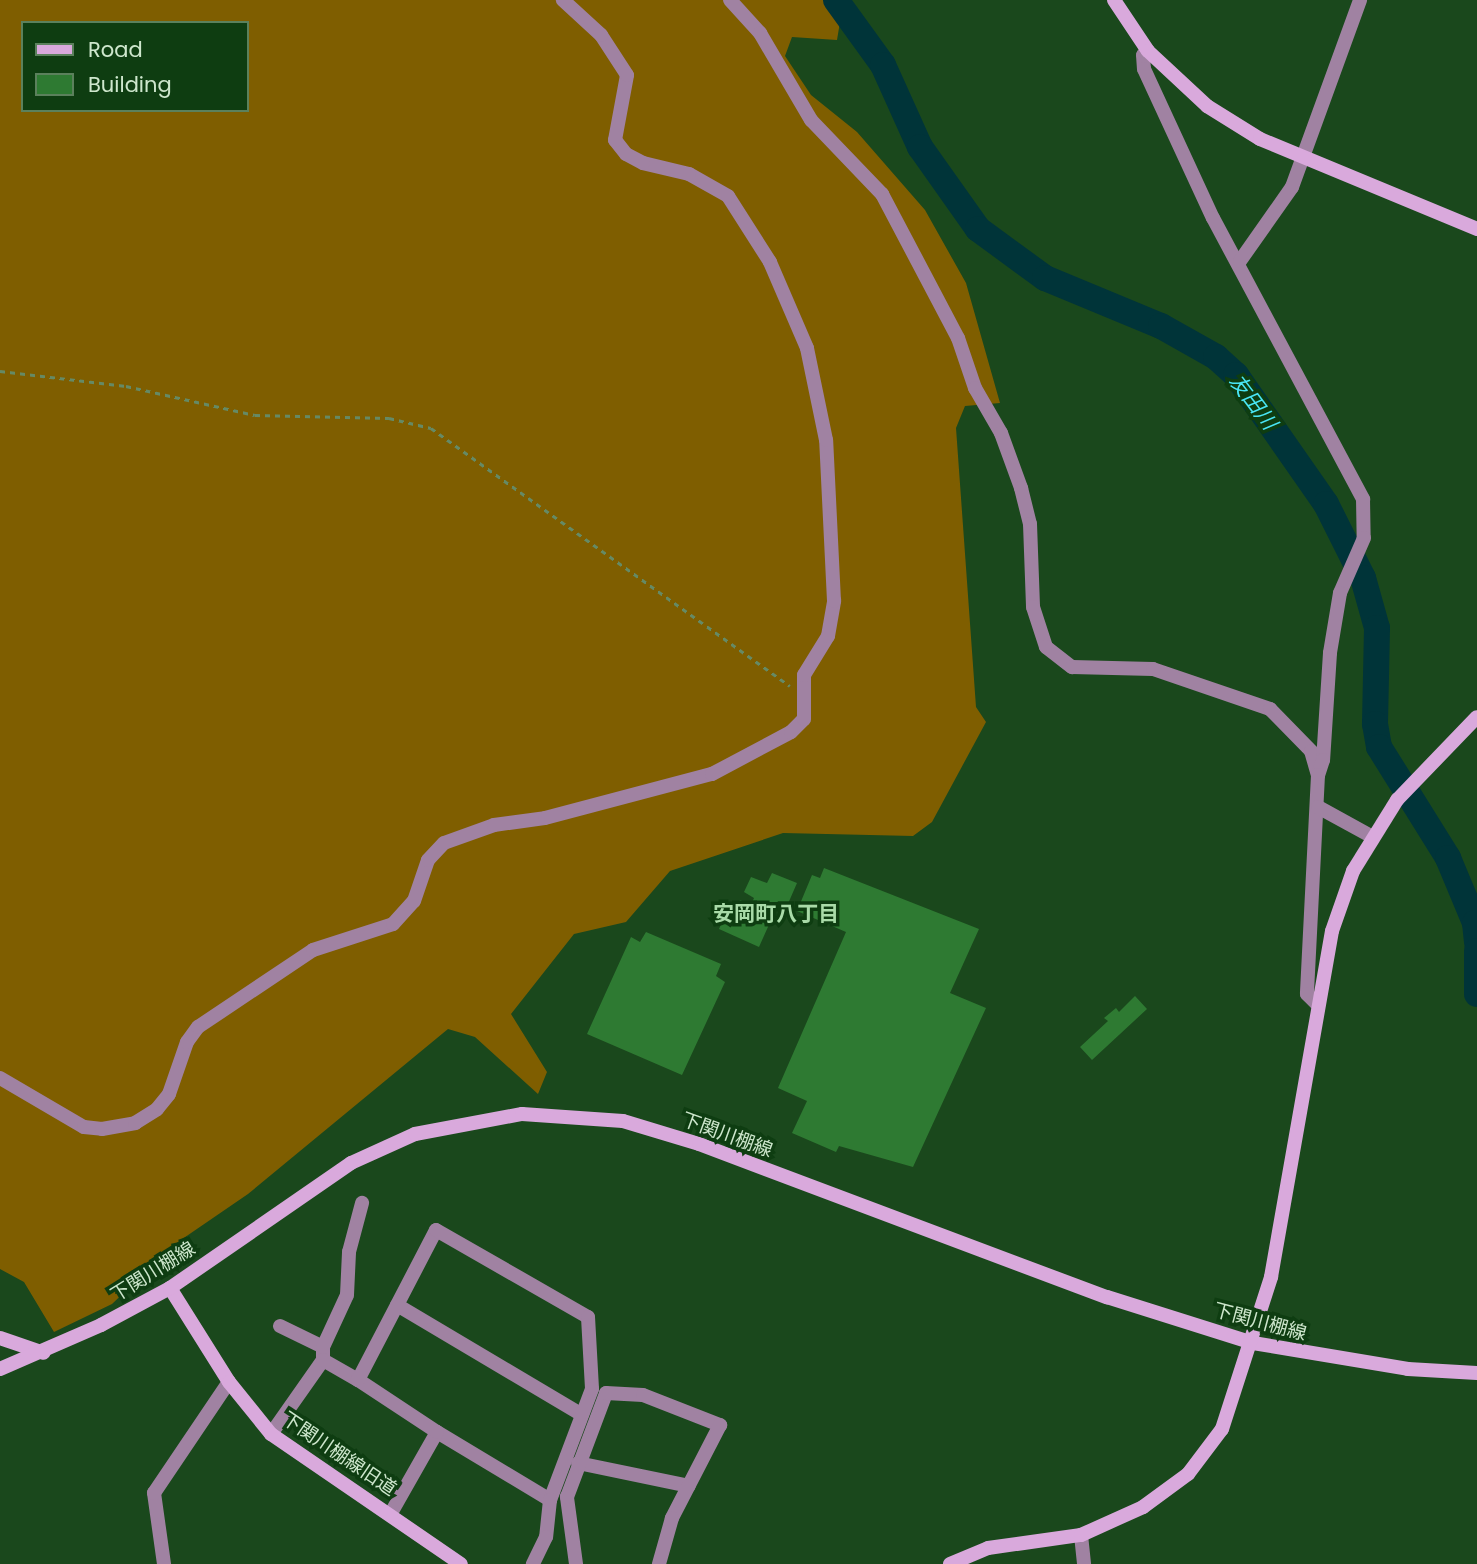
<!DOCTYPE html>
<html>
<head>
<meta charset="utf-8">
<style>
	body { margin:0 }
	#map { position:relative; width:1477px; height:1564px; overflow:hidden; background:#1a481c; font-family:Poppins,"Noto Sans JP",sans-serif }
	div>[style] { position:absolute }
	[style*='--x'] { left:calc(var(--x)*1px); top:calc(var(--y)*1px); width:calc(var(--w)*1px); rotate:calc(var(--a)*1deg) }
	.forest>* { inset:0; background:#7f5e00 }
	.river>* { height:26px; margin:-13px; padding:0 13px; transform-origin:13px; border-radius:13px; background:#003439 }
	.building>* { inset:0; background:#2e7a32 }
	.path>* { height:2.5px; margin-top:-1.25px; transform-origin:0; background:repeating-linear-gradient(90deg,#658a65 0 5px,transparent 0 10px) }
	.street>* { height:14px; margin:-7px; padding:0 7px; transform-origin:7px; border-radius:7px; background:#a082a2 }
	.secondary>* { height:14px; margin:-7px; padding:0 7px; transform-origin:7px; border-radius:7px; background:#d9a9dc }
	span { translate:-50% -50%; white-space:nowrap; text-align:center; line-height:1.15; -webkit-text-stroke:7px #0e3d11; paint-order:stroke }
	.street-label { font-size:19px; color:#cee7cd }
	.water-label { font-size:21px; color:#49e5f4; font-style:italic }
	.neighbourhood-label { font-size:21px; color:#a9dba8; font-weight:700 }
	.legend { position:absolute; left:21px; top:21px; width:228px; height:91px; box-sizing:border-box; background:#0e3d11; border:2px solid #5b815c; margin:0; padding:9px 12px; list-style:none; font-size:21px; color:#cee7cd }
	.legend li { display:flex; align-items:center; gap:14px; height:35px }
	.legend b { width:35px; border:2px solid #5b815c }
</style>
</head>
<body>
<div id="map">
	<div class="forest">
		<i style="clip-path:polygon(evenodd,0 0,826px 0,840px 22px,837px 40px,792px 37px,785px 56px,811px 95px,857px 132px,925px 210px,966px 283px,1000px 403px,965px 406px,956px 428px,976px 707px,986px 722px,932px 822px,913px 836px,783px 833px,670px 871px,626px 922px,574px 934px,511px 1014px,547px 1072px,538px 1094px,475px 1037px,448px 1029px,248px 1194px,175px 1244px,112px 1304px,54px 1332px,24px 1282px,0 1269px,0 0,23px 23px,247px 23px,247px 110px,23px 110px,23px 23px)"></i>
	</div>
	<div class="river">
		<i style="--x:836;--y:0;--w:80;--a:54.1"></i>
		<i style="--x:883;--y:65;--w:90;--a:65.7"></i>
		<i style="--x:920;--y:147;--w:100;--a:54.7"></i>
		<i style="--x:978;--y:229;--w:83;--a:36.2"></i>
		<i style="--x:1045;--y:278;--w:126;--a:22.5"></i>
		<i style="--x:1161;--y:326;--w:63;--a:29.4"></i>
		<i style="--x:1216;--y:357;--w:27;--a:42"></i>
		<i style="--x:1236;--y:375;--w:157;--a:55.1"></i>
		<i style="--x:1326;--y:504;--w:83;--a:63.4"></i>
		<i style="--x:1363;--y:578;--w:52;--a:74.4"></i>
		<i style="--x:1377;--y:628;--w:96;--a:91.2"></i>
		<i style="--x:1375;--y:724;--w:23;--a:80"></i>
		<i style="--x:1379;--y:747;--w:131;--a:58.1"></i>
		<i style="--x:1448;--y:858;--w:70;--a:67.4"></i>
		<i style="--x:1475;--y:923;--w:20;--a:84"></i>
		<i style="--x:1477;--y:951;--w:43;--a:90"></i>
	</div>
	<div class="building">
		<i style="clip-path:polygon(824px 868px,979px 929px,950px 993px,986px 1008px,913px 1167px,839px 1146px,836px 1152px,792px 1133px,807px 1101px,778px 1088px,846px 932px,797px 911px,812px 875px,820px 878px)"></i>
		<i style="clip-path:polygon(772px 873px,797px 883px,784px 913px,776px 909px,759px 947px,719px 929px,726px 913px,733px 915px,740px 900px,751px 905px,754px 898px,744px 892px,751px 877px,767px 883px)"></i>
		<i style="clip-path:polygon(646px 932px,721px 964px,716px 976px,725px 982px,682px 1075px,587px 1034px,631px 937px,640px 942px)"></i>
		<i style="clip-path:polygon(1135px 996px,1147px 1009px,1092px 1060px,1080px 1047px,1108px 1021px,1104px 1018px,1116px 1008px,1119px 1012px)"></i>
	</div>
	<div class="path">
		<i style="--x:0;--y:371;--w:127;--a:6.8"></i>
		<i style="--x:126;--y:386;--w:132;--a:12.7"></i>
		<i style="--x:255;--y:415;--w:134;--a:1.3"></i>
		<i style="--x:389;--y:418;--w:43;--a:13.4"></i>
		<i style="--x:431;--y:428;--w:442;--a:35.7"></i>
	</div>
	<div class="street">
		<i style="--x:730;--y:0;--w:45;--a:47.7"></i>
		<i style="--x:760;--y:33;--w:101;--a:59.6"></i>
		<i style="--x:811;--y:120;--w:103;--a:46.2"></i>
		<i style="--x:882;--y:194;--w:163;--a:62.2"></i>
		<i style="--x:958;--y:338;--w:53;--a:71.2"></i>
		<i style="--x:975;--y:388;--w:52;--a:60"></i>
		<i style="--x:1001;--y:433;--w:59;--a:70"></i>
		<i style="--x:1021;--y:488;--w:37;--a:76"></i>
		<i style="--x:1030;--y:524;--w:83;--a:87.9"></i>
		<i style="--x:1033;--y:607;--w:42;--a:72"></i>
		<i style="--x:1046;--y:647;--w:33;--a:38"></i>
		<i style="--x:1072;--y:667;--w:81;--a:1.4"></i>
		<i style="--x:1153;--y:669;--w:124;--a:18.9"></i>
		<i style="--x:1270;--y:709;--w:59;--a:45.7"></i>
		<i style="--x:1311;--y:751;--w:25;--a:74"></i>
		<i style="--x:1148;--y:51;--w:6;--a:141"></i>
		<i style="--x:1143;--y:55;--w:14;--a:86"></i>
		<i style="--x:1144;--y:69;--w:164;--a:65.2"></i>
		<i style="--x:1213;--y:218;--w:319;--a:61.9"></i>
		<i style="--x:1363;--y:499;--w:39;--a:89"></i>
		<i style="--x:1364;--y:538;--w:60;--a:113.6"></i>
		<i style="--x:1340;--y:593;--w:61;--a:99.5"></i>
		<i style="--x:1330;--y:653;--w:107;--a:93.7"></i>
		<i style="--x:1323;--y:760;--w:16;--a:108"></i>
		<i style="--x:1318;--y:775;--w:219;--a:92.9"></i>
		<i style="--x:1307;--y:994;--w:16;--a:45"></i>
		<i style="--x:1240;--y:261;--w:90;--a:-54.9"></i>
		<i style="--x:1292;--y:187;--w:199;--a:-70"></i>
		<i style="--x:1318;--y:807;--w:60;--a:28.7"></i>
		<i style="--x:0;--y:1078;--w:97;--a:30.3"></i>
		<i style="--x:84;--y:1127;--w:18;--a:6"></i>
		<i style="--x:102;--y:1129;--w:34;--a:-10"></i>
		<i style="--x:135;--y:1123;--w:26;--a:-32"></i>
		<i style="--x:157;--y:1109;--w:19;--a:-51"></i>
		<i style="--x:169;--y:1094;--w:55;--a:-70.9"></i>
		<i style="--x:187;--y:1042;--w:19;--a:-54"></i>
		<i style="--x:198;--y:1027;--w:138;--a:-33.8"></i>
		<i style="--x:313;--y:950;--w:84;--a:-18"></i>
		<i style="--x:393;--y:924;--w:31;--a:-48"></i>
		<i style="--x:414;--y:901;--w:43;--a:-71.1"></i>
		<i style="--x:428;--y:860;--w:23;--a:-47"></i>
		<i style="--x:444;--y:843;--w:53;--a:-19.8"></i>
		<i style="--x:494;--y:825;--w:51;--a:-7.8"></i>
		<i style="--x:545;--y:818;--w:173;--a:-14.8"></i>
		<i style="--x:712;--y:774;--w:89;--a:-28"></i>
		<i style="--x:791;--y:732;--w:18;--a:-45"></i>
		<i style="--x:804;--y:719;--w:44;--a:-90"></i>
		<i style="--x:804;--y:675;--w:46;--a:-58.4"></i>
		<i style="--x:828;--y:636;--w:36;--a:-80"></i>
		<i style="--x:834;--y:601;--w:161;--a:-92.8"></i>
		<i style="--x:826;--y:440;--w:94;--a:-101.7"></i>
		<i style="--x:807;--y:348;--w:94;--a:-113.3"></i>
		<i style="--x:770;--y:262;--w:78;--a:-122.5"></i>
		<i style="--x:728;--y:196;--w:45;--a:-150.6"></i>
		<i style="--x:689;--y:174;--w:47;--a:-166.6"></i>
		<i style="--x:643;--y:163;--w:19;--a:-152"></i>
		<i style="--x:626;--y:154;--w:18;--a:-128"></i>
		<i style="--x:615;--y:140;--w:66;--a:-79.5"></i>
		<i style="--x:627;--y:75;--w:48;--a:-123"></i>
		<i style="--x:601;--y:35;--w:52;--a:-137.4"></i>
		<i style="--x:397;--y:1305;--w:215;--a:30.7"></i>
		<i style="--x:280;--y:1326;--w:48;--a:26"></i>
		<i style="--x:323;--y:1360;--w:13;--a:-90"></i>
		<i style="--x:323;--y:1347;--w:57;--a:-65.2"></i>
		<i style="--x:347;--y:1295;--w:43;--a:-87.3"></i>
		<i style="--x:349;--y:1252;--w:51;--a:-75.1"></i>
		<i style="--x:437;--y:1432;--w:132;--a:31"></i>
		<i style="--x:271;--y:1434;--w:90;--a:-54.9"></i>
		<i style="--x:323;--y:1360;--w:40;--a:29.7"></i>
		<i style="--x:578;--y:1463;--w:113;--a:11.7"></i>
		<i style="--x:391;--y:1513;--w:93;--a:-60.4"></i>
		<i style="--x:437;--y:1432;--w:95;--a:-146.6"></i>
		<i style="--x:358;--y:1380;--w:169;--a:-62.5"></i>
		<i style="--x:436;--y:1230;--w:175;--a:29.8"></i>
		<i style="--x:588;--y:1317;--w:72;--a:86.8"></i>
		<i style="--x:592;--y:1389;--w:119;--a:110.7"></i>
		<i style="--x:550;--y:1500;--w:37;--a:96"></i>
		<i style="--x:546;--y:1537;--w:30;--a:116"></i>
		<i style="--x:1081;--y:1535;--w:29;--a:84"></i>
		<i style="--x:164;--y:1564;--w:72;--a:-98"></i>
		<i style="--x:154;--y:1493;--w:134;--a:-56"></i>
		<i style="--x:576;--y:1564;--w:68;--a:-97.7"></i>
		<i style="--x:567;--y:1497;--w:111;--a:-69.4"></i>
		<i style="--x:606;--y:1393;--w:37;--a:3"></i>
		<i style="--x:643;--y:1395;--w:83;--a:21.3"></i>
		<i style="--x:720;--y:1425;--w:105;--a:117.3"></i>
		<i style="--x:672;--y:1518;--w:48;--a:105.8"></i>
	</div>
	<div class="secondary">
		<i style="--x:1114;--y:0;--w:61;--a:56.3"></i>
		<i style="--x:1148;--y:51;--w:81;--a:43"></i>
		<i style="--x:1207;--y:106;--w:62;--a:31.9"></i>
		<i style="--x:1260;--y:139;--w:235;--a:22.5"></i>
		<i style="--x:170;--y:1288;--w:111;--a:57.9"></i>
		<i style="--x:229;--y:1382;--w:67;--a:51.1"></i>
		<i style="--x:271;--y:1434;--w:230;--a:34.4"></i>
		<i style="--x:0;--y:1338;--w:46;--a:18.8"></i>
		<i style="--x:0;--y:1369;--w:110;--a:-23.5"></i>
		<i style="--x:101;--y:1325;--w:78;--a:-28.2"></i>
		<i style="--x:170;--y:1288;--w:220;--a:-34.6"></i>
		<i style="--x:351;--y:1163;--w:70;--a:-24.4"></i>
		<i style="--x:415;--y:1134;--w:109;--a:-10.6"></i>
		<i style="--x:522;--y:1114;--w:101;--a:4"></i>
		<i style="--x:623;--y:1121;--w:79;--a:16.8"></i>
		<i style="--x:699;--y:1144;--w:436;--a:20.6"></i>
		<i style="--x:1107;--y:1297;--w:153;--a:17.5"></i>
		<i style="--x:1253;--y:1343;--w:157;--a:9.5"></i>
		<i style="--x:1408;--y:1369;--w:69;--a:3.3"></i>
		<i style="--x:950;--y:1564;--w:41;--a:-22.8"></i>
		<i style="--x:988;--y:1548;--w:94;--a:-8"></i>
		<i style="--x:1081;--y:1535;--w:68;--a:-24.3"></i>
		<i style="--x:1143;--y:1507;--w:56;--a:-36.3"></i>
		<i style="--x:1188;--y:1474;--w:56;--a:-52.9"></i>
		<i style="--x:1222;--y:1429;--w:160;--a:-72.1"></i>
		<i style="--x:1271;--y:1277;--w:351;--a:-80"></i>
		<i style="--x:1332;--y:931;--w:64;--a:-70.7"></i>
		<i style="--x:1353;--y:871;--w:84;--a:-58.2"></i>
		<i style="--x:1397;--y:800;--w:115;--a:-46.1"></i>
	</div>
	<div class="street-label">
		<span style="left:727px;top:1135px;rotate:20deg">下関川棚線</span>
		<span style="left:153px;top:1272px;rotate:-32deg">下関川棚線</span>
		<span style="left:1260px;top:1322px;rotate:15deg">下関川棚線</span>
		<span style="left:339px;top:1454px;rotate:34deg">下関川棚線旧道</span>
	</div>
	<div class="water-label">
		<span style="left:1253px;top:402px;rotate:53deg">友田川</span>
	</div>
	<div class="neighbourhood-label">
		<span style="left:776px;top:914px">安岡町八丁目</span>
	</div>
	<ul class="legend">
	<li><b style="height:9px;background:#d9a9dc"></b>Road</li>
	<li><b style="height:19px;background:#2e7a32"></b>Building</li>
	</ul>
</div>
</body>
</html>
